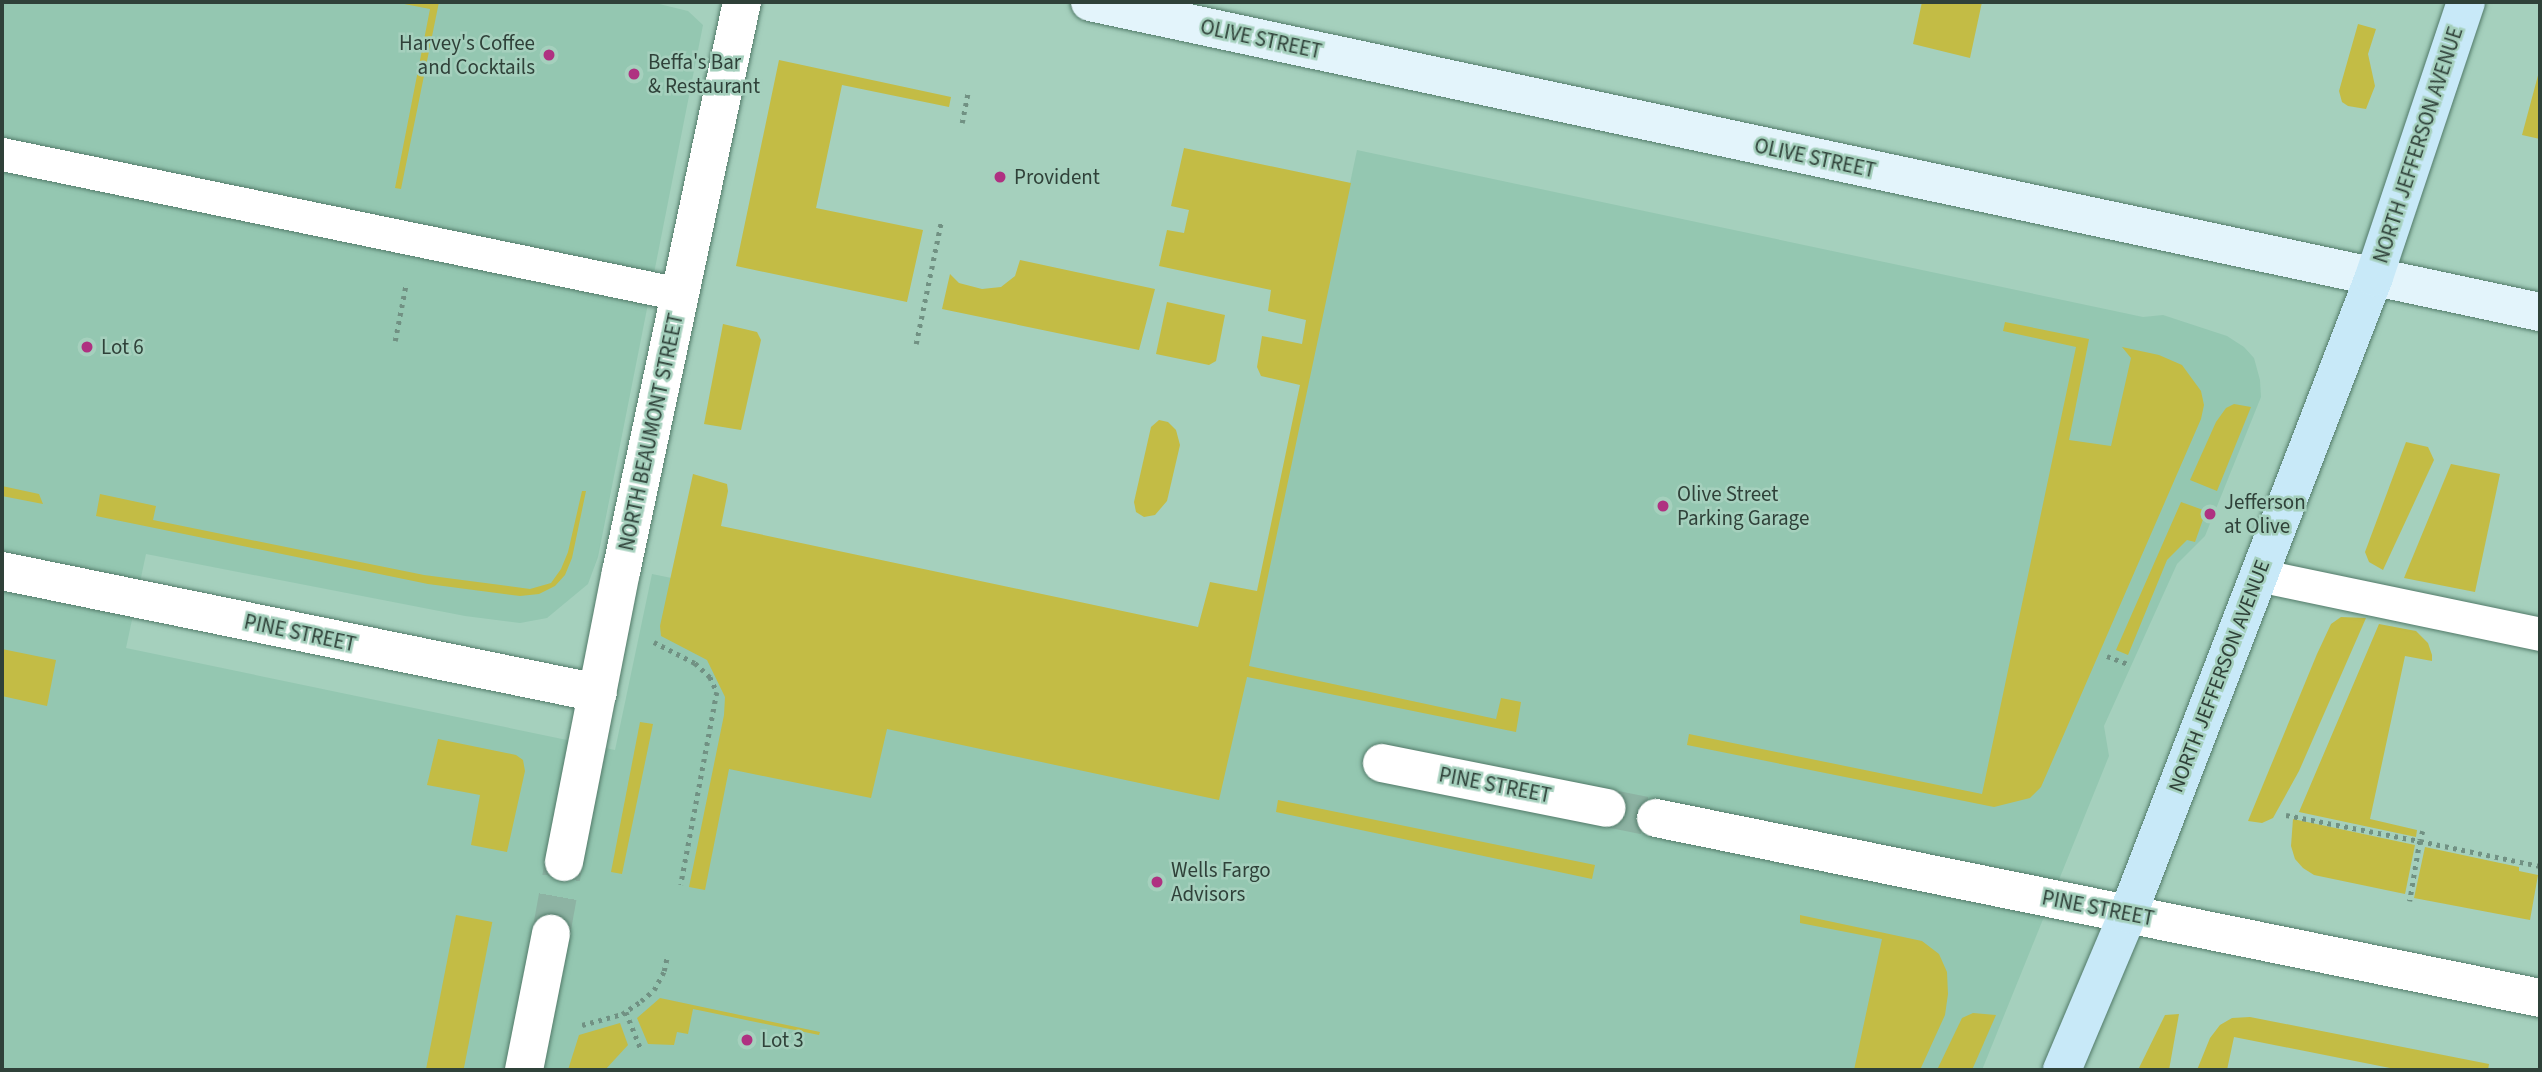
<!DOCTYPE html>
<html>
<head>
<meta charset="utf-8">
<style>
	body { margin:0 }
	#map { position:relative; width:2542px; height:1072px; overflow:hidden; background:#a5d0bd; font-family:"Source Sans 3",sans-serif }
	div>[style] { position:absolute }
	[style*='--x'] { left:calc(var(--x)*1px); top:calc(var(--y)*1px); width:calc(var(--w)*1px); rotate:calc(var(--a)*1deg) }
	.built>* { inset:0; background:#94c7b1 }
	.green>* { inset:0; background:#c3bc45; transform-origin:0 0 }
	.street-tunnel>* { height:38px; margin-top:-19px; transform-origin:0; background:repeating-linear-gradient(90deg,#8db3a3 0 38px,transparent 0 57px) }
	.path>* { height:4.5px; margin-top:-2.25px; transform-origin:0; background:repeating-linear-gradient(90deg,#719183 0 3.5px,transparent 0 8.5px) }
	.roads { filter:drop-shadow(0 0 2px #527a69) drop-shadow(0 0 2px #527a69) }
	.lane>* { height:33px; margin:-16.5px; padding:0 16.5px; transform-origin:16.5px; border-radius:16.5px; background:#fff }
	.street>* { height:38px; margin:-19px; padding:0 19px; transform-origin:19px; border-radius:19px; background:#fff }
	.secondary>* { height:38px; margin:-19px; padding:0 19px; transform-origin:19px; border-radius:19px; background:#e3f4fb }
	.primary>* { height:38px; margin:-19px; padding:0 19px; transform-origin:19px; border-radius:19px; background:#c8e9f8 }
	.dots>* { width:19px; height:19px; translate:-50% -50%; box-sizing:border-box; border:4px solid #a5d0bd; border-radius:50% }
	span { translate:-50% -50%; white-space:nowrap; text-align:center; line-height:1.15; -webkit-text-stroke:5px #a5d0bd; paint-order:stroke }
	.street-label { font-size:21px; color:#2f4139 }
	.poi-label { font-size:21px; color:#2f4139 }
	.right { translate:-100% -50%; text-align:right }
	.left { translate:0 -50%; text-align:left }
	.frame { position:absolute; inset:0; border:4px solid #2f4139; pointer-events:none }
</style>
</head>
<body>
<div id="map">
	<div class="built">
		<i style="clip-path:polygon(2px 2px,651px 2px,688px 11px,703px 25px,598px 557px,588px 584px,547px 618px,520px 623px,465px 616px,146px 554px,126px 648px,615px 750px,652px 574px,1242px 695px,1357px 150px,2143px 317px,2163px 315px,2227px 336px,2244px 347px,2254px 358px,2260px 380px,2261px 397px,2205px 536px,2177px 564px,2104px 726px,2109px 756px,1982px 1070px,2px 1070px)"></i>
	</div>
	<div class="green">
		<i style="clip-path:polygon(394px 2px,439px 2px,401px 189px,395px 188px,430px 9px)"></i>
		<i style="clip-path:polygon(1922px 2px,1982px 2px,1970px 58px,1913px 44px)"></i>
		<i style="clip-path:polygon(2358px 24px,2376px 29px,2368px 54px,2375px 86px,2366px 109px,2348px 106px,2342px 102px,2339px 91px)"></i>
		<i style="clip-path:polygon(779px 60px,951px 97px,949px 107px,842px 85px,816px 208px,923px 230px,907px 302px,736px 266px)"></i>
		<i style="clip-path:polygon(2540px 68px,2540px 139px,2522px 135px)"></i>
		<i style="clip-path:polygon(1184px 148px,1351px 183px,1249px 666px,1496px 719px,1501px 698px,1521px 702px,1516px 732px,1247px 677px,1219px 800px,887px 729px,871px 798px,729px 769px,705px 890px,689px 887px,724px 715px,725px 697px,707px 660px,661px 636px,660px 626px,693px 474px,727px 484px,728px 491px,721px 526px,1198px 627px,1210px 582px,1257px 591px,1300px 385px,1261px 376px,1257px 367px,1262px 336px,1302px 344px,1306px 320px,1268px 311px,1271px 290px,1159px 266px,1167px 230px,1184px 233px,1189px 210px,1171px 206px)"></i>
		<i style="clip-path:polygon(1020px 260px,1155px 289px,1139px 350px,942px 309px,950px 274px,959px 283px,982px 289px,1001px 287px,1015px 276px)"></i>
		<i style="clip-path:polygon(1167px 302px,1225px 315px,1216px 361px,1209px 365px,1156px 354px)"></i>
		<i style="clip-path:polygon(2005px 322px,2089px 339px,2069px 440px,2111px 446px,2131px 358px,2122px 347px,2159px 355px,2182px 365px,2201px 391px,2204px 405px,2201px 419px,2041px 787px,2030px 798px,1994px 807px,1687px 745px,1689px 734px,1982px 794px,2076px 347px,2003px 331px)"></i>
		<i style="clip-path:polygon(723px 324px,757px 332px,761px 340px,741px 430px,704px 424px)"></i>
		<i style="clip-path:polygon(2234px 404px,2251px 407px,2217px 491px,2190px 480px,2216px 422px,2226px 408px)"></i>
		<i style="clip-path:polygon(1159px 420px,1168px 422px,1176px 430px,1180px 445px,1167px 501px,1155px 515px,1144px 517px,1136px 512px,1134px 502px,1151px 427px)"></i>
		<i style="clip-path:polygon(2406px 442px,2428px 447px,2434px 460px,2383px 570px,2369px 562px,2365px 552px)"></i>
		<i style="clip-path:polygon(2451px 464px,2500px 474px,2475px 592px,2404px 578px)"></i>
		<i style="clip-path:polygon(2px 486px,39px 494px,43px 504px,2px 496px)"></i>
		<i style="clip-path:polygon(582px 491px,586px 491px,572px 558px,565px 575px,555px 586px,539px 594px,520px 596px,428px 584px,96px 516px,100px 494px,156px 506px,153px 520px,424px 575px,530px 589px,551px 583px,561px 569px,568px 552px)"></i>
		<i style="clip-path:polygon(2181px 502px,2206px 511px,2195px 542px,2187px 540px,2167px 560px,2128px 655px,2116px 650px)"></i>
		<i style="clip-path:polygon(2341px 617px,2366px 618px,2299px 771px,2273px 818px,2262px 823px,2248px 821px,2317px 654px,2331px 624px)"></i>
		<i style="clip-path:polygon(2379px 624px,2416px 631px,2428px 643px,2432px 655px,2432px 661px,2405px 656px,2370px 819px,2417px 830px,2416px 837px,2299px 812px)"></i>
		<i style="clip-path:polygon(2px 649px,56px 660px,47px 706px,2px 696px)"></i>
		<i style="clip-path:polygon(640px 722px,653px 724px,622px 874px,611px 872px)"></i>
		<i style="clip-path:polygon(438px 739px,516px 755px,523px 760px,525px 771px,507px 852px,471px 845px,480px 795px,427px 785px)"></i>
		<i style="clip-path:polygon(1278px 800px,1595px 865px,1592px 879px,1276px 812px)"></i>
		<i style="clip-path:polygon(2293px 819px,2415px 845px,2405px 894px,2314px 875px,2303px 868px,2295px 859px,2291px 846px)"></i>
		<i style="clip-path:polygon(2425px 847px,2519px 867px,2519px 871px,2538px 875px,2530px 920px,2414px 898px)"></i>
		<i style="left:456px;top:915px;width:37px;height:158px;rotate:11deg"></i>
		<i style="clip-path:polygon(1800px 915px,1922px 941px,1939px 954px,1947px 972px,1948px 994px,1945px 1015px,1920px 1070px,1854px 1070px,1882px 939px,1800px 923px)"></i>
		<i style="clip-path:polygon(660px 998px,820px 1032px,819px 1035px,693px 1009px,688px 1034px,677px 1032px,674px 1045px,648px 1044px,637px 1018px)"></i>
		<i style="clip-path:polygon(1973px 1013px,1996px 1015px,1972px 1070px,1937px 1070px,1962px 1018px)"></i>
		<i style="clip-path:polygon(2179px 1014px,2169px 1070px,2138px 1070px,2165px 1015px)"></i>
		<i style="clip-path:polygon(2250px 1017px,2489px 1064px,2488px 1070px,2400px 1070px,2234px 1037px,2227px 1070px,2197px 1070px,2210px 1038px,2220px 1025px,2232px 1018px)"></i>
		<i style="clip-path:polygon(620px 1023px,628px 1045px,605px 1070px,568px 1070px,579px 1035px)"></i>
	</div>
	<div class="street-tunnel">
		<i style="--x:1607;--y:808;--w:50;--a:11.5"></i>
		<i style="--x:551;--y:934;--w:73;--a:-79.8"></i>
	</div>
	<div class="path">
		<i style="--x:962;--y:123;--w:31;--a:-79"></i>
		<i style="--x:395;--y:341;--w:58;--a:-79.1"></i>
		<i style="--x:916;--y:344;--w:125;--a:-78.4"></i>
		<i style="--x:654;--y:642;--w:46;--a:27.1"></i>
		<i style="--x:695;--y:663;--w:21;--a:43"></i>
		<i style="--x:710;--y:677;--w:17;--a:65"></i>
		<i style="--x:717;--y:692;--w:196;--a:100.6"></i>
		<i style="--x:2107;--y:656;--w:25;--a:21"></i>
		<i style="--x:2286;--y:815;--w:136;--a:11"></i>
		<i style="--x:2420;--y:841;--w:61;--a:99.5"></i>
		<i style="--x:2423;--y:831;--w:10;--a:107"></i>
		<i style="--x:2420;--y:841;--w:123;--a:11.8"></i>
		<i style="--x:626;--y:1012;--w:38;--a:68"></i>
		<i style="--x:582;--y:1025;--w:41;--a:-15.4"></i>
		<i style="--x:622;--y:1014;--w:23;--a:-34"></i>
		<i style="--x:641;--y:1001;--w:17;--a:-40"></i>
		<i style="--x:654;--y:990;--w:21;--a:-62"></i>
		<i style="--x:664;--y:971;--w:14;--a:-78"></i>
	</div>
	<div class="roads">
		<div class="lane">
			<i style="--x:2;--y:154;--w:692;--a:11.67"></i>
			<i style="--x:2258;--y:575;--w:288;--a:11.8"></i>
		</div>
		<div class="street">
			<i style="--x:2;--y:571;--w:608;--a:11.57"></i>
			<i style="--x:1382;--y:763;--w:229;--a:11.3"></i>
			<i style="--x:1656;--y:818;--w:902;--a:11.51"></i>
			<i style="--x:564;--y:862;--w:296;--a:-78.9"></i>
			<i style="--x:621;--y:572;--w:583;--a:-78.02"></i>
			<i style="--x:524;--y:1070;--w:139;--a:-78.8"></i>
		</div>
		<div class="secondary">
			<i style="--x:1090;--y:2;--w:1483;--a:12.07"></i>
		</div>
		<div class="primary">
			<i style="--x:2062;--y:1070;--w:169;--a:-67.1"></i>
			<i style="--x:2128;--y:914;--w:683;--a:-68.88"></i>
			<i style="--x:2374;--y:277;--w:290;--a:-71.5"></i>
		</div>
	</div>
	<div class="dots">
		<i style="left:549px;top:55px;background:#af3181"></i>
		<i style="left:634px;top:74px;background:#af3181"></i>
		<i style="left:1000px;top:177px;background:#af3181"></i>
		<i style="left:87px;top:347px;background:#af3181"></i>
		<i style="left:1663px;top:506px;background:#af3181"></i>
		<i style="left:2210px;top:514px;background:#af3181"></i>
		<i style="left:1157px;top:882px;background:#af3181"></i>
		<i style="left:747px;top:1040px;background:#af3181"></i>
	</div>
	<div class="street-label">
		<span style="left:1261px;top:39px;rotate:12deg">OLIVE STREET</span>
		<span style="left:2418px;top:145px;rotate:-72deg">NORTH JEFFERSON AVENUE</span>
		<span style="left:1815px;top:158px;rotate:12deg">OLIVE STREET</span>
		<span style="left:651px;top:432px;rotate:-78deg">NORTH BEAUMONT STREET</span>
		<span style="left:300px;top:633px;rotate:12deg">PINE STREET</span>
		<span style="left:2219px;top:676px;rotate:-69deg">NORTH JEFFERSON AVENUE</span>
		<span style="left:1495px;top:785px;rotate:11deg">PINE STREET</span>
		<span style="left:2098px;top:908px;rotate:11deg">PINE STREET</span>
	</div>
	<div class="poi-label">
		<span class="right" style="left:535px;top:55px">Harvey's Coffee<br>and Cocktails</span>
		<span class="left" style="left:648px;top:74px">Beffa's Bar<br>&amp; Restaurant</span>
		<span class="left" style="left:1014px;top:177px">Provident</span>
		<span class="left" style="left:101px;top:347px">Lot 6</span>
		<span class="left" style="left:1677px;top:506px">Olive Street<br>Parking Garage</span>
		<span class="left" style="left:2224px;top:514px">Jefferson<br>at Olive</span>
		<span class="left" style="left:1171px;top:882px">Wells Fargo<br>Advisors</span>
		<span class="left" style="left:761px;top:1040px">Lot 3</span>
	</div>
	<div class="frame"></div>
</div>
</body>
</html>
